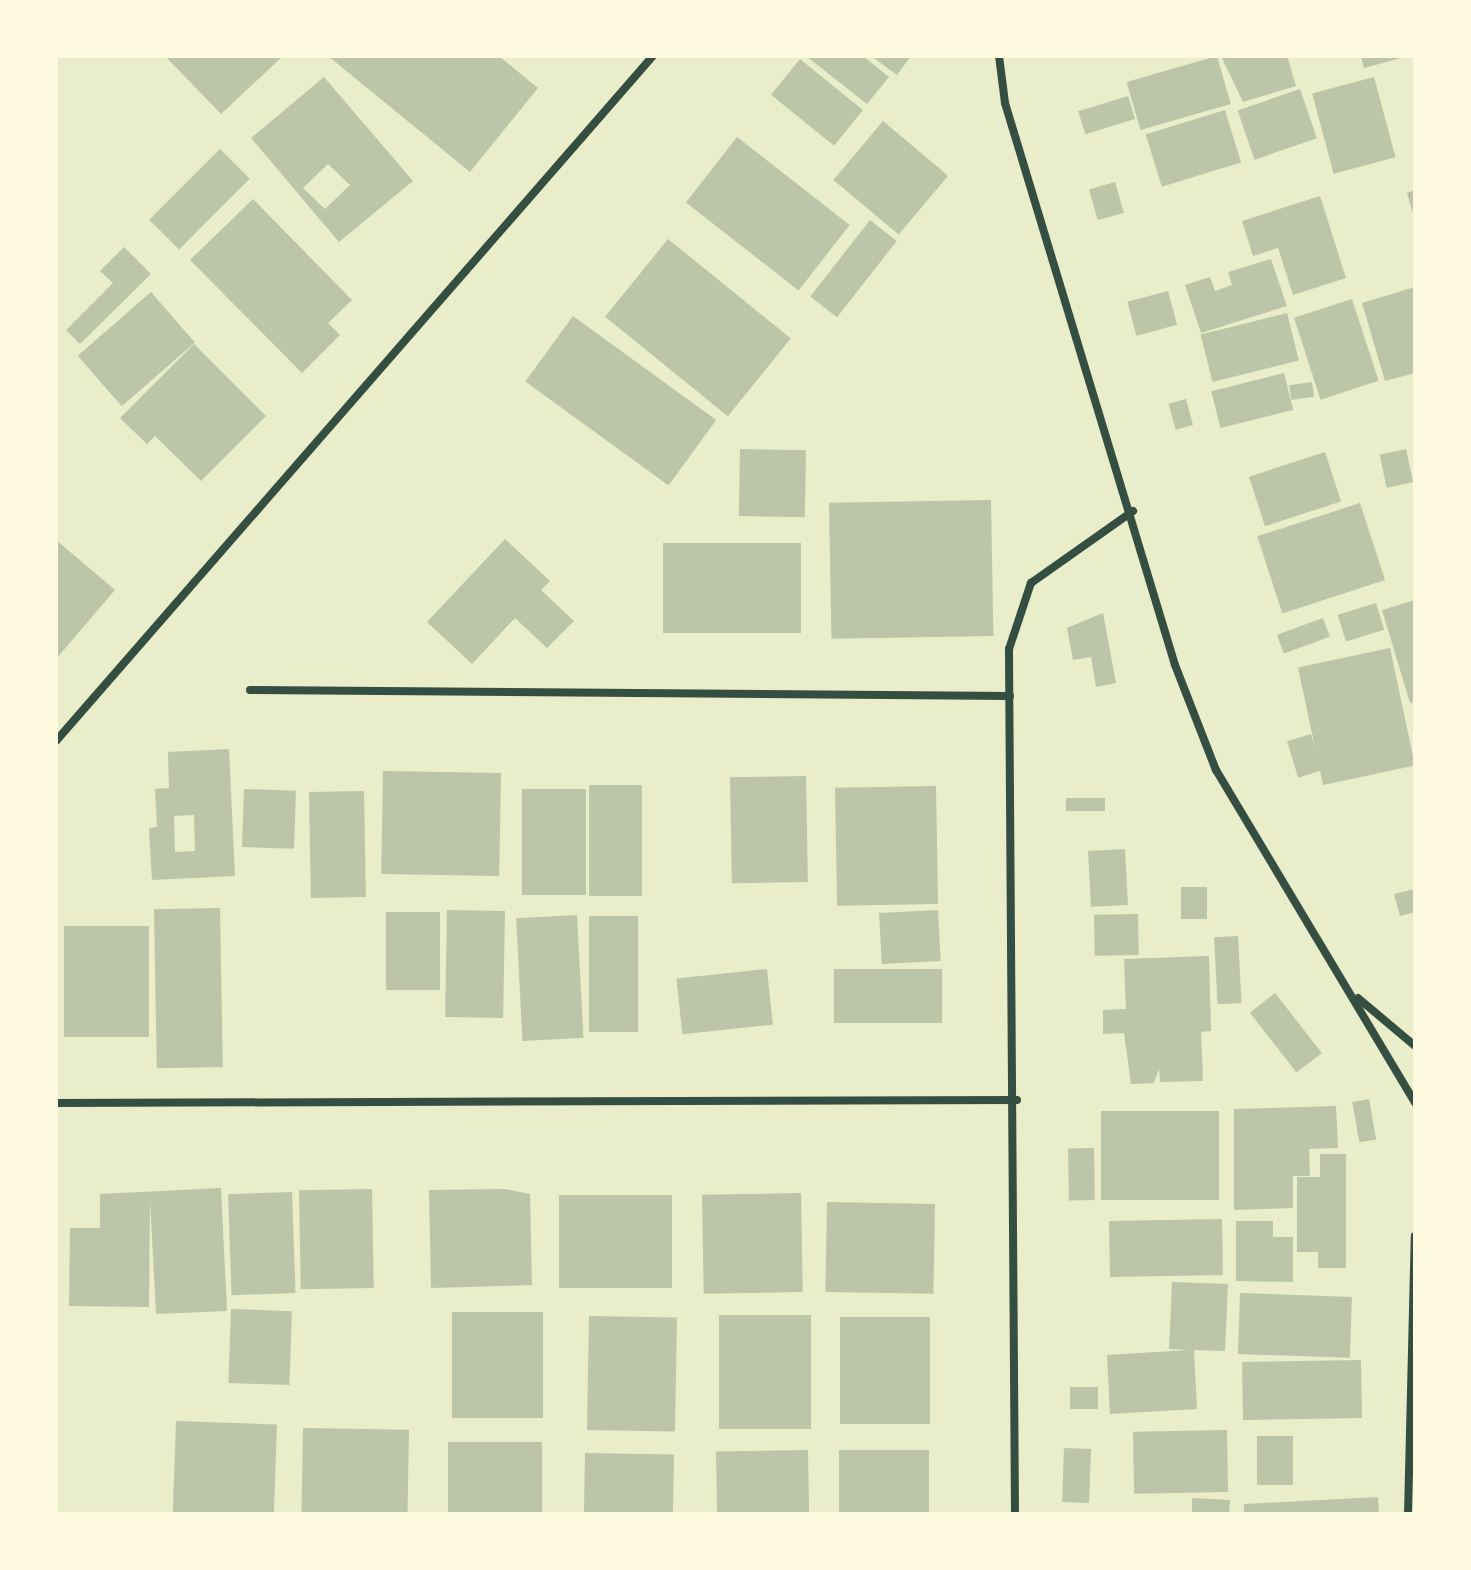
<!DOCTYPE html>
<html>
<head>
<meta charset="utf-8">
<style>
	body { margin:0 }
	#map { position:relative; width:1471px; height:1570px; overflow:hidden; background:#e9edc9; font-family:"Source Sans 3",sans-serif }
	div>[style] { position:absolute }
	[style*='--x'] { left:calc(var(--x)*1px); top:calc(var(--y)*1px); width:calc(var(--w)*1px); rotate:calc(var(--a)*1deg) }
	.building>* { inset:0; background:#bcc5a7; transform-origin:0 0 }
	.minor>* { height:8px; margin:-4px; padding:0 4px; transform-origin:4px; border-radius:4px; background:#344e41 }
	span { translate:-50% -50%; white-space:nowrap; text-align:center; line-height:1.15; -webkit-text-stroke:6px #fefae0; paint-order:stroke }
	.frame { position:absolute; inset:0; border:58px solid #fefae0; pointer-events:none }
</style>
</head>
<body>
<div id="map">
	<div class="building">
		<i style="clip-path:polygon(165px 56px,283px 56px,221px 114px)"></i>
		<i style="clip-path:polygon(328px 56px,499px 56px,538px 88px,470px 172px)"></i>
		<i style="clip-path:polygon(806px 56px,863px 56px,889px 77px,867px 104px)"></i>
		<i style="clip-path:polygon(871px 56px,911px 56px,897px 75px)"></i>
		<i style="left:1217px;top:56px;width:50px;height:94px;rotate:74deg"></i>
		<i style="clip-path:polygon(1221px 56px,1287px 56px,1296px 86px,1243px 102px)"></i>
		<i style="clip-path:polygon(1361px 56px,1405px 56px,1405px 57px,1364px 68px)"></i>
		<i style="left:800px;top:59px;width:81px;height:46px;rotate:39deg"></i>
		<i style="clip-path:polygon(evenodd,324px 77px,413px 181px,339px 242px,251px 138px,324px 77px,328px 164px,350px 185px,325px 209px,303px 188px,328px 164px)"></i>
		<i style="left:1374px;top:77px;width:83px;height:64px;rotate:75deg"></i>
		<i style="left:1300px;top:89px;width:52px;height:66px;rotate:71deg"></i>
		<i style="left:1128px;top:96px;width:24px;height:52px;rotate:73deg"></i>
		<i style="left:1225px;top:110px;width:55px;height:83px;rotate:73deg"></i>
		<i style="left:883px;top:121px;width:85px;height:77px;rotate:40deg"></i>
		<i style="left:737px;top:137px;width:143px;height:83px;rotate:38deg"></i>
		<i style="left:220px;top:149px;width:42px;height:100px;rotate:45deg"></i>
		<i style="left:1115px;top:182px;width:32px;height:27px;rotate:74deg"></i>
		<i style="clip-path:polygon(1415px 190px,1415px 217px,1414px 217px,1407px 193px)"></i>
		<i style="clip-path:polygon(1320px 196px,1346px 278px,1293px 295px,1278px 248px,1253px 256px,1242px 221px)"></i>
		<i style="clip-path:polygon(253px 199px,352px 300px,328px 323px,340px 335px,302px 373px,190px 260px)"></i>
		<i style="left:870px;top:220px;width:34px;height:97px;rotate:38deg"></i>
		<i style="left:668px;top:239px;width:158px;height:100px;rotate:39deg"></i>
		<i style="clip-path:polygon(124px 247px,151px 274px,80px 344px,66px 330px,113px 283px,100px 271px)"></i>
		<i style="clip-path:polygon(1271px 259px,1287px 306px,1201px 333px,1185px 285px,1210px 277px,1215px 291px,1232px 285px,1228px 272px)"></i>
		<i style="clip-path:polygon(1415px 287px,1415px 373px,1385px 381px,1362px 303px)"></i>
		<i style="left:1168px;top:291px;width:35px;height:42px;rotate:75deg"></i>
		<i style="left:151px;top:292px;width:67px;height:97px;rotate:49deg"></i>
		<i style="left:1352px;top:299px;width:86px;height:61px;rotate:72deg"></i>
		<i style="left:1287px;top:313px;width:49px;height:89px;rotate:76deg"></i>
		<i style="left:573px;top:316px;width:177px;height:81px;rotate:36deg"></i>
		<i style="clip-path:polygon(194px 344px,266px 416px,201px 481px,155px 436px,147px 444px,120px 418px)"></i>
		<i style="left:1284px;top:373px;width:38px;height:75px;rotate:76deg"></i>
		<i style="left:1312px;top:382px;width:15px;height:23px;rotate:82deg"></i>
		<i style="left:1186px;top:399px;width:27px;height:18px;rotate:75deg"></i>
		<i style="left:740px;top:449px;width:66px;height:67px;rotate:1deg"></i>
		<i style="left:1406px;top:449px;width:34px;height:27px;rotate:78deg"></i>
		<i style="left:1325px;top:452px;width:52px;height:80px;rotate:72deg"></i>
		<i style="left:991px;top:500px;width:136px;height:162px;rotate:89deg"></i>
		<i style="left:1360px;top:503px;width:81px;height:108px;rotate:72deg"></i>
		<i style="clip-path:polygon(505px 539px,550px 581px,541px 590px,574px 621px,547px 648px,515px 618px,472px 664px,427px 622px)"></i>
		<i style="clip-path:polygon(56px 540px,115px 590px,56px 659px)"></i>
		<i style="left:663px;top:543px;width:138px;height:90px"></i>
		<i style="clip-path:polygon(1415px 600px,1415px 702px,1410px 703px,1382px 610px)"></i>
		<i style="left:1376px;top:603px;width:28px;height:40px;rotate:73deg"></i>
		<i style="clip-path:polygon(1103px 613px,1116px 683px,1096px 687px,1091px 657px,1073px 660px,1067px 628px)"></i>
		<i style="left:1323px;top:618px;width:20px;height:49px;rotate:70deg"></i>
		<i style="left:1390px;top:648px;width:120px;height:94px;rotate:78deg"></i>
		<i style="left:1311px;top:734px;width:38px;height:25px;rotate:73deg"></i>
		<i style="clip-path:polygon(evenodd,229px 749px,235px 876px,152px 880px,149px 828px,157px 827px,155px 789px,169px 788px,168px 752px,229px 749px,194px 815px,195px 851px,175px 852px,174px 816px,194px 815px)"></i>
		<i style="left:383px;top:771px;width:118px;height:103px;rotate:1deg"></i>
		<i style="left:806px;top:776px;width:106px;height:76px;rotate:89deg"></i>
		<i style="left:589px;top:785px;width:53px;height:111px"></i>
		<i style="left:936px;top:786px;width:118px;height:101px;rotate:89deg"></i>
		<i style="left:244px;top:789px;width:52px;height:58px;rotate:2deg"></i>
		<i style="left:522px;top:789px;width:64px;height:106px"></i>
		<i style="left:364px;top:791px;width:106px;height:55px;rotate:89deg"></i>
		<i style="left:1066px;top:798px;width:39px;height:13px"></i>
		<i style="left:1125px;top:849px;width:56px;height:37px;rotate:87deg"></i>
		<i style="left:1207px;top:887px;width:32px;height:26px;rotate:90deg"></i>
		<i style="clip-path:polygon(1415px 889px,1415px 912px,1400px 916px,1394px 894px)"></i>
		<i style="left:220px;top:908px;width:159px;height:66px;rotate:89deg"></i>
		<i style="left:447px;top:910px;width:58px;height:107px;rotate:1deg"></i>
		<i style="left:938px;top:910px;width:51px;height:59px;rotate:87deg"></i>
		<i style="left:386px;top:912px;width:54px;height:78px"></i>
		<i style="left:1138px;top:914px;width:41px;height:44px;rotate:89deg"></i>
		<i style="left:577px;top:915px;width:123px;height:61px;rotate:87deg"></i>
		<i style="left:589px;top:916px;width:49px;height:116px"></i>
		<i style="left:64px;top:926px;width:85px;height:111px"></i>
		<i style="left:1238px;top:936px;width:67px;height:24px;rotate:87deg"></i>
		<i style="clip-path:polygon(1209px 956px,1211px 1031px,1201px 1032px,1203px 1081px,1160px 1082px,1159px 1069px,1154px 1083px,1131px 1084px,1124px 1033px,1103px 1034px,1103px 1010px,1126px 1009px,1124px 959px)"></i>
		<i style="left:767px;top:969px;width:56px;height:91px;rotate:84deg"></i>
		<i style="left:834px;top:969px;width:108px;height:54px"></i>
		<i style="left:1275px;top:993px;width:76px;height:32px;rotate:52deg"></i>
		<i style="left:1369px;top:1099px;width:41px;height:17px;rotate:80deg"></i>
		<i style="clip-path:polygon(1336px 1106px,1338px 1148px,1309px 1149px,1310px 1176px,1293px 1176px,1293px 1208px,1234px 1210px,1234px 1109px)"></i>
		<i style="left:1101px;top:1111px;width:118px;height:89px"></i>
		<i style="left:1094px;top:1148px;width:52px;height:26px;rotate:89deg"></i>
		<i style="clip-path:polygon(1320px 1154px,1346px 1154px,1346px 1268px,1318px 1268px,1318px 1252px,1297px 1252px,1297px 1177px,1320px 1177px)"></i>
		<i style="clip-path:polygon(221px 1188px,227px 1311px,156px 1314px,150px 1200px,149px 1307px,69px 1306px,70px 1228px,100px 1228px,100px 1194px)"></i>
		<i style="left:372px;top:1189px;width:99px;height:73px;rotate:89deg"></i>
		<i style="clip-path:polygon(505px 1189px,530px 1194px,532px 1285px,431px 1288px,429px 1190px)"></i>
		<i style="left:292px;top:1192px;width:101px;height:64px;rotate:88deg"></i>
		<i style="left:801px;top:1193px;width:99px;height:99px;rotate:89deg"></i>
		<i style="left:559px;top:1195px;width:113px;height:93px"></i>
		<i style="left:827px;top:1202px;width:108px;height:90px;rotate:1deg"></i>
		<i style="left:1222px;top:1219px;width:56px;height:113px;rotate:89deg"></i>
		<i style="clip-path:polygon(1236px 1221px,1273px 1221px,1273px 1237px,1293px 1237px,1293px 1282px,1236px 1281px)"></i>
		<i style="clip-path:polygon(1172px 1282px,1228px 1284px,1225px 1351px,1194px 1350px,1197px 1409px,1110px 1414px,1107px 1355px,1189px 1350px,1169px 1349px)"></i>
		<i style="left:1240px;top:1293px;width:112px;height:61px;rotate:2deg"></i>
		<i style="left:231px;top:1309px;width:61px;height:74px;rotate:2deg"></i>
		<i style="left:452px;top:1312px;width:91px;height:106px"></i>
		<i style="left:811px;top:1315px;width:114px;height:92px;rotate:90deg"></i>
		<i style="left:589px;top:1316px;width:88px;height:114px;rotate:1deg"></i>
		<i style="left:840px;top:1317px;width:90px;height:107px"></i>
		<i style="left:1361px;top:1360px;width:58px;height:119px;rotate:89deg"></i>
		<i style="left:1070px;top:1387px;width:28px;height:22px"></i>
		<i style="left:176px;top:1421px;width:101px;height:93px;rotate:2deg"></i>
		<i style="left:303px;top:1428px;width:106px;height:86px;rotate:1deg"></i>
		<i style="left:1227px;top:1430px;width:62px;height:94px;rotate:89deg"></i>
		<i style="left:1257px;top:1436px;width:36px;height:49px"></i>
		<i style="left:448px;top:1442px;width:94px;height:72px"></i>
		<i style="left:1064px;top:1448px;width:27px;height:54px;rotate:2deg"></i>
		<i style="left:808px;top:1450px;width:64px;height:92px;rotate:89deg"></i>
		<i style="left:839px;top:1450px;width:90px;height:64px"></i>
		<i style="left:585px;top:1453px;width:89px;height:61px;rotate:1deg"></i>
		<i style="clip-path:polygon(1378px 1497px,1379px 1514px,1244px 1514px,1244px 1504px)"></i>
		<i style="clip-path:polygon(1192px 1498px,1230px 1500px,1229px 1514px,1192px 1514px)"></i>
	</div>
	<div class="minor">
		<i style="--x:999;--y:56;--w:47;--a:82.7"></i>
		<i style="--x:1005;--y:103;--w:587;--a:73.17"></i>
		<i style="--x:1175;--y:665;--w:113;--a:68.7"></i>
		<i style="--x:1216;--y:770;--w:388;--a:59.1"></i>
		<i style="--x:250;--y:690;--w:760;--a:0.45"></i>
		<i style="--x:56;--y:741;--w:909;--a:-48.93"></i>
		<i style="--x:1358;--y:998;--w:75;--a:40.1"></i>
		<i style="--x:56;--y:1103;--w:961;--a:-0.18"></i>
		<i style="--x:1015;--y:1514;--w:865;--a:-90.4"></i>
		<i style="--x:1009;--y:649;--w:70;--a:-71.6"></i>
		<i style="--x:1031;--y:583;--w:125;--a:-35.2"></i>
		<i style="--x:1408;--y:1514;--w:278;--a:-88.6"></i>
	</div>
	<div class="frame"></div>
</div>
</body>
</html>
